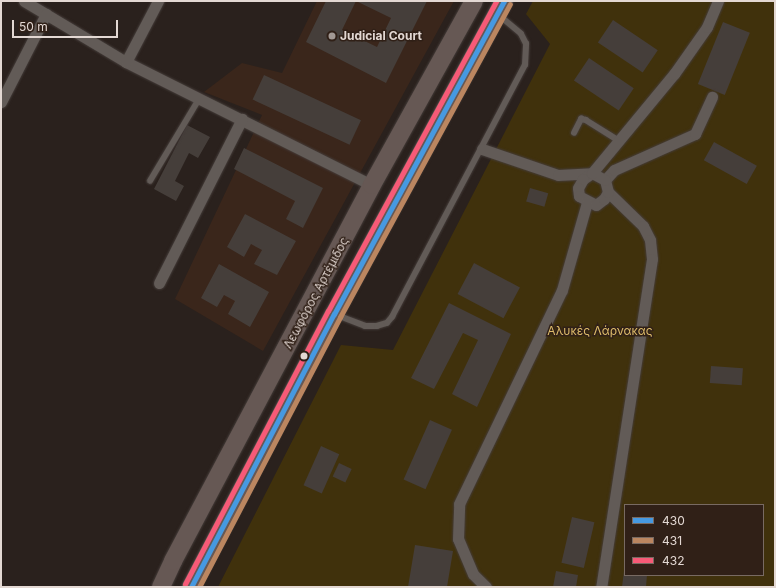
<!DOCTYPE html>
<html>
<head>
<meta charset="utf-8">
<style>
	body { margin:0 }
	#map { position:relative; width:776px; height:588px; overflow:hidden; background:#2a211d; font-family:Inter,sans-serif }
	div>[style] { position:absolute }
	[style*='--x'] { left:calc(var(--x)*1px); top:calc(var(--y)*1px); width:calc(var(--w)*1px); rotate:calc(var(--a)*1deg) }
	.built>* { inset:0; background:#3a261b }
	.green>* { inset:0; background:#40310c }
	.building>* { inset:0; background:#453e3a; transform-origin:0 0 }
	.roads { filter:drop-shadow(0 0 1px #443c39) drop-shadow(0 0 1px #443c39) }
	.lane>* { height:5.5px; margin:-2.75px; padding:0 2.75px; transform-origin:2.75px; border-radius:2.75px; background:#625b57 }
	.street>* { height:11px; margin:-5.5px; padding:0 5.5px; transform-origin:5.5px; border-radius:5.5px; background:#625b57 }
	.primary>* { height:18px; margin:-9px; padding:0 9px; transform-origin:9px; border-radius:9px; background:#665854 }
	.bus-1>* { height:5px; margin:-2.5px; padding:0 2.5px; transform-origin:2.5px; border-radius:2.5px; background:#4699e1 }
	.bus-2>* { height:5px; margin:-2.5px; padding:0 2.5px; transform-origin:2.5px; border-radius:2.5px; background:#bb8660 }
	.bus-3>* { height:5px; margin:-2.5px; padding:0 2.5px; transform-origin:2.5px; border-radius:2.5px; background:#f75a77 }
	.dots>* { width:11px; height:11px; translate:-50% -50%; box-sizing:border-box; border:2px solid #302017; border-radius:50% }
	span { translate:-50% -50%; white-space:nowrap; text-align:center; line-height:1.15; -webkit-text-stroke:3px #302017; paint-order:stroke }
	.poi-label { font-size:12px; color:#e3d8d3; font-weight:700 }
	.left { translate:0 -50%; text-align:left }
	.street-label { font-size:12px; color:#e3d8d3 }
	.park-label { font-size:12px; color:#ddbb6a }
	.frame { position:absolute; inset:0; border:2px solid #e3d8d3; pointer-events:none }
	.legend { position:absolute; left:624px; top:504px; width:140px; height:72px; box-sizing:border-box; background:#302017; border:1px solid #786a62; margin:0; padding:5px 7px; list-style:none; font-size:12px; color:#e3d8d3 }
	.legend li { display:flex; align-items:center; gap:8px; height:20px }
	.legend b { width:20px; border:1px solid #786a62 }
	.scale { position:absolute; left:12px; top:20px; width:106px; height:18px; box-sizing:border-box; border:2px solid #e3d8d3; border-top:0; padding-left:5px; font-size:12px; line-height:14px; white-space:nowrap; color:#e3d8d3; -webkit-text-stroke:3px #302017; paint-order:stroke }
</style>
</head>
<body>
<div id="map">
	<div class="built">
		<i style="clip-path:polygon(317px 1px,454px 1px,263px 351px,175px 299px,262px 115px,204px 92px,242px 63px,282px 73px)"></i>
	</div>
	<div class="green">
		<i style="clip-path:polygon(evenodd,533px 1px,775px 1px,775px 587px,218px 587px,341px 345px,393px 350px,550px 44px,526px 14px,533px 1px,625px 505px,763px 505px,763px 575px,625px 575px,625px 505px)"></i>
	</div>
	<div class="building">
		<i style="clip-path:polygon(evenodd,326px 1px,427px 1px,386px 83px,306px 42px,326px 1px,356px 1px,391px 18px,377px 47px,342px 30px,356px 1px)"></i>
		<i style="left:613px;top:20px;width:54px;height:27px;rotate:34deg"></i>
		<i style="left:723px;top:22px;width:29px;height:67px;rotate:22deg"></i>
		<i style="left:589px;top:58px;width:54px;height:27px;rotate:34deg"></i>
		<i style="left:264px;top:75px;width:107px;height:27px;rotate:25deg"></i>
		<i style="clip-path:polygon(187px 125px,210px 137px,198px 158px,189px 153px,175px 181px,184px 186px,176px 201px,154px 189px)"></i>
		<i style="left:714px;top:142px;width:49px;height:21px;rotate:29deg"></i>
		<i style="clip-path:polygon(244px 148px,323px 188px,303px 228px,286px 219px,295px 201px,234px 169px)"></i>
		<i style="left:530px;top:188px;width:19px;height:14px;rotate:16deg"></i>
		<i style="clip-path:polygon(245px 214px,296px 241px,277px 275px,254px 264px,262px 250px,251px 244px,244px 257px,227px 247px)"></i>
		<i style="left:474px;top:263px;width:52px;height:35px;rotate:28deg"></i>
		<i style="clip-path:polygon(219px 264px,269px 292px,250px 327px,228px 314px,235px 301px,224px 295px,217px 307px,201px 298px)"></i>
		<i style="clip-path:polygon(449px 303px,511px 334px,477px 407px,452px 394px,478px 340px,463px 333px,434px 389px,411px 378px)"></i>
		<i style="left:711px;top:366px;width:32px;height:17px;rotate:4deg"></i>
		<i style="left:430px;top:420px;width:24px;height:65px;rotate:24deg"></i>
		<i style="left:321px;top:446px;width:20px;height:43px;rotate:24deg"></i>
		<i style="left:339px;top:463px;width:14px;height:15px;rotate:25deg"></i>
		<i style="left:572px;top:517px;width:23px;height:47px;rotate:13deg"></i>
		<i style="clip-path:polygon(415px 545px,453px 551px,447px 587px,408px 587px)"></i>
		<i style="clip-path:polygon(556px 571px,578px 575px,576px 587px,553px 587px)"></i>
		<i style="clip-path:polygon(624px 571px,625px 575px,647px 575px,646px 587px,622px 587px)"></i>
	</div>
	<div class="roads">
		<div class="lane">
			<i style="--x:574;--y:133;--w:16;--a:-63"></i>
			<i style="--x:581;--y:119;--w:5;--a:11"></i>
			<i style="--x:586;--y:120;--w:38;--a:32"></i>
			<i style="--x:150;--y:181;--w:96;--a:-59.1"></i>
			<i style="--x:337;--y:315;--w:30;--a:21"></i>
			<i style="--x:365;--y:326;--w:12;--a:0"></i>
			<i style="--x:377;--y:326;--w:10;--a:-17"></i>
			<i style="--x:387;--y:323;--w:8;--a:-50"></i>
			<i style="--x:392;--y:317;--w:285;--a:-62.2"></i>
			<i style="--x:525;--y:65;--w:21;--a:-87"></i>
			<i style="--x:526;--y:44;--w:11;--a:-117"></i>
			<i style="--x:521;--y:34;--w:30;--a:-140"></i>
		</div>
		<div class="street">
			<i style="--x:24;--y:1;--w:119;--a:30.9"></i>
			<i style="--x:126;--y:62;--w:275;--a:26.6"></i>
			<i style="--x:126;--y:62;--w:69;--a:-62.3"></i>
			<i style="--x:1;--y:102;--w:99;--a:-62.9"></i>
			<i style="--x:482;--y:149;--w:80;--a:18.9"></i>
			<i style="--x:558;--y:175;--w:34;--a:-3"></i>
			<i style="--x:592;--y:173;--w:11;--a:146"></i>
			<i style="--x:583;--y:179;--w:10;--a:119"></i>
			<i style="--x:578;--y:188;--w:8;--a:83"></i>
			<i style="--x:579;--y:196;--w:19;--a:28"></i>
			<i style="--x:596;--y:205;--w:10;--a:-37"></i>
			<i style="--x:604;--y:199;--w:8;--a:-60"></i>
			<i style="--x:608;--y:192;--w:49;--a:44.2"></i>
			<i style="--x:643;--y:226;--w:16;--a:63"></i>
			<i style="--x:650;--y:240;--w:19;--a:84"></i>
			<i style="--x:652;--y:259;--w:332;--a:98.8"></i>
			<i style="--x:605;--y:180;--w:13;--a:-48"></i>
			<i style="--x:614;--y:170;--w:89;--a:-24"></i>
			<i style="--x:695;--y:134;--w:41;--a:-65.3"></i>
			<i style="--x:608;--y:192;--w:12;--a:-104"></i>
			<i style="--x:605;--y:180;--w:15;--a:-152"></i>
			<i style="--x:592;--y:173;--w:129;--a:-50.4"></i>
			<i style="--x:674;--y:74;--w:57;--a:-54.9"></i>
			<i style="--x:707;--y:27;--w:28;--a:-67"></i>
			<i style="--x:159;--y:283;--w:184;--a:-63.2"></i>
			<i style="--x:486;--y:587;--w:18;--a:-135"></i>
			<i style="--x:473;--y:574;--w:38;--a:-113"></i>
			<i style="--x:458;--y:539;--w:35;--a:-88"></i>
			<i style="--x:459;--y:504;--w:237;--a:-64.3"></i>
			<i style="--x:562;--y:290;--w:91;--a:-74.1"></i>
		</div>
		<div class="primary">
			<i style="--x:161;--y:587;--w:29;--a:-65"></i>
			<i style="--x:173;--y:561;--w:425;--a:-62.1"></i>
			<i style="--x:372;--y:185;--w:210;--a:-61"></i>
			<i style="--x:191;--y:587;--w:308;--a:-62.4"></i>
			<i style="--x:334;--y:314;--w:356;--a:-61.5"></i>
		</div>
	</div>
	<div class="bus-1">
		<i style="--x:191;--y:587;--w:308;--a:-62.4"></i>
		<i style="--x:334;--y:314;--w:356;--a:-61.5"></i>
	</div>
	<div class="bus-2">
		<i style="--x:199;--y:587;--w:305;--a:-62.4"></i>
		<i style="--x:340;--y:317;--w:356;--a:-61.5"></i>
	</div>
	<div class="bus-3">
		<i style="--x:185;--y:584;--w:308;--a:-62.4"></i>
		<i style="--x:328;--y:311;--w:353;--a:-61.5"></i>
	</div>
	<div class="dots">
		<i style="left:332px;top:36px;background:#a29893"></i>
		<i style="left:304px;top:356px;background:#e3d8d3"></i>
	</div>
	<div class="poi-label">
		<span class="left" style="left:340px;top:36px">Judicial Court</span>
	</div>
	<div class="street-label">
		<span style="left:316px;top:293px;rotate:-62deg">Λεωφόρος Αρτέμιδος</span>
	</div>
	<div class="park-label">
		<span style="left:600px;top:331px">Αλυκές Λάρνακας</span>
	</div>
	<div class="frame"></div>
	<ul class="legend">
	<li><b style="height:5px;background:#4699e1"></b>430</li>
	<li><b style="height:5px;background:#bb8660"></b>431</li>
	<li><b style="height:5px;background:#f75a77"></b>432</li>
	</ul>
	<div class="scale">50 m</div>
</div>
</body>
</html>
